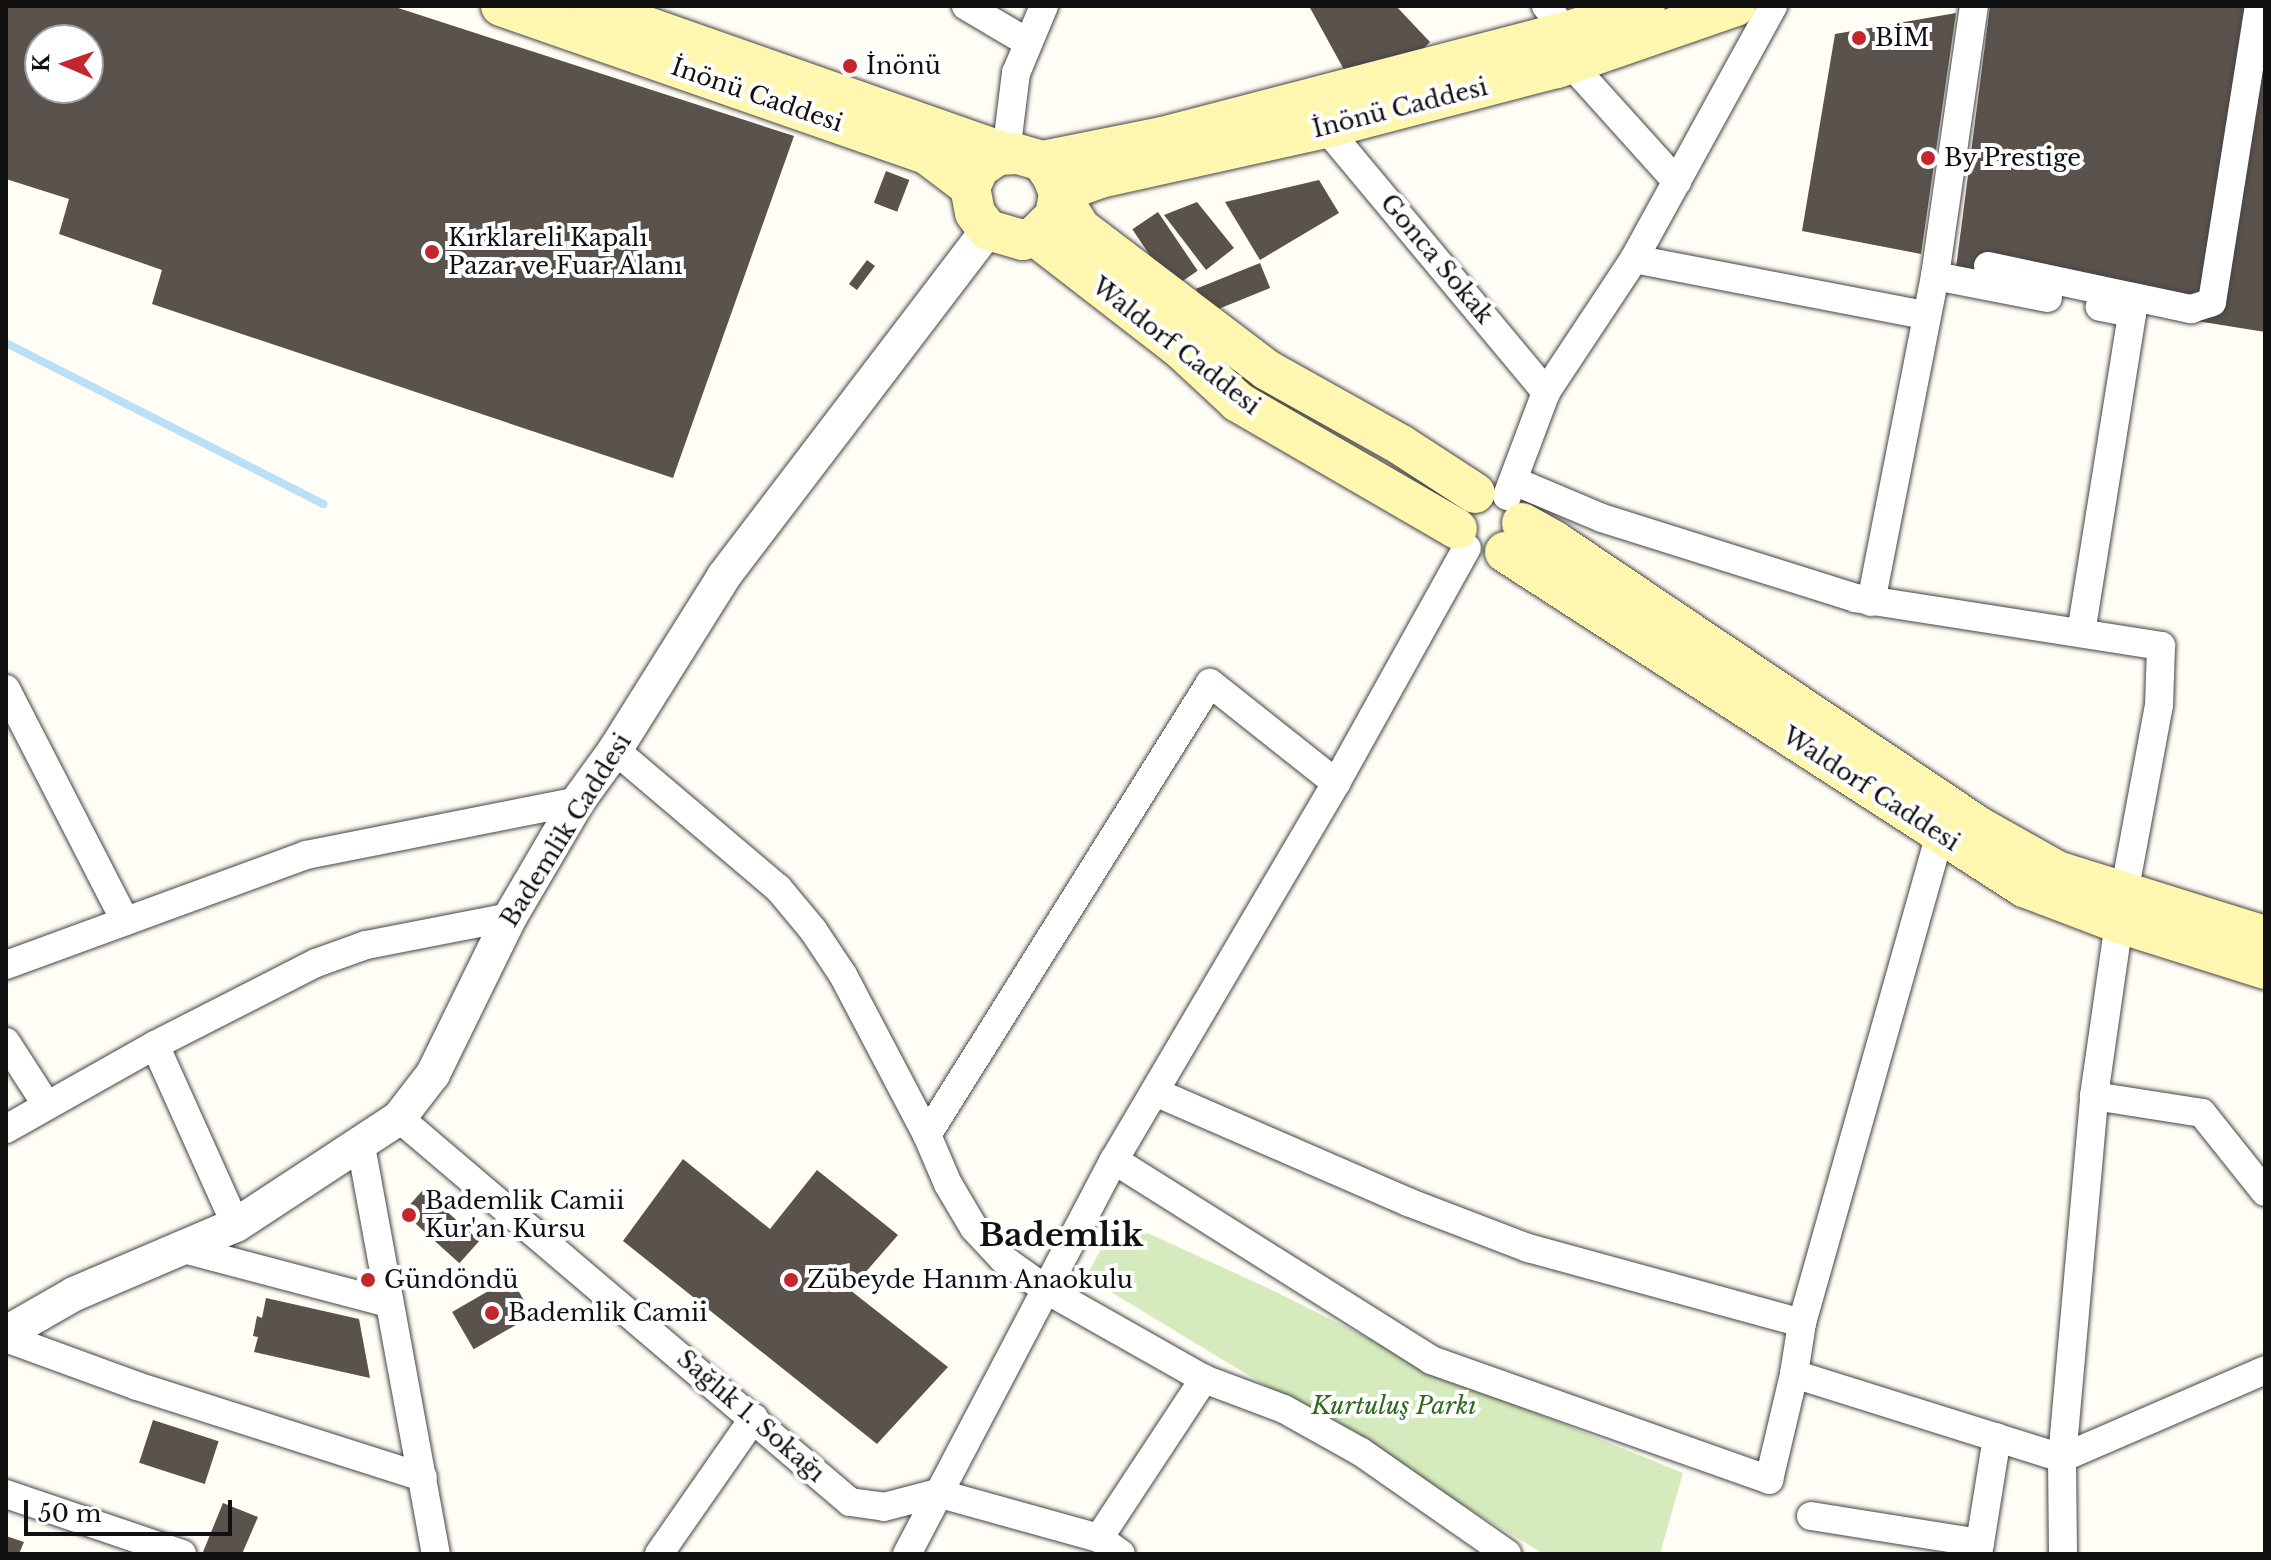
<!DOCTYPE html>
<html>
<head>
<meta charset="utf-8">
<style>
	body { margin:0 }
	#map { position:relative; width:2271px; height:1560px; overflow:hidden; background:#fffdf5; font-family:"Libre Baskerville",serif }
	div>[style] { position:absolute }
	[style*='--x'] { left:calc(var(--x)*1px); top:calc(var(--y)*1px); width:calc(var(--w)*1px); rotate:calc(var(--a)*1deg) }
	.green>* { inset:0; background:#d5ebbd }
	.stream>* { height:8px; margin:-4px; padding:0 4px; transform-origin:4px; border-radius:4px; background:#b9e0f7 }
	.building>* { inset:0; background:#5a524d; transform-origin:0 0 }
	.roads { filter:drop-shadow(0 0 2px #444) drop-shadow(0 0 2px #444) }
	.minor>* { height:28px; margin:-14px; padding:0 14px; transform-origin:14px; border-radius:14px; background:#fff }
	.tertiary>* { height:34px; margin:-17px; padding:0 17px; transform-origin:17px; border-radius:17px; background:#fff }
	.secondary>* { height:40px; margin:-20px; padding:0 20px; transform-origin:20px; border-radius:20px; background:#fff6b0 }
	.dots>* { width:22px; height:22px; translate:-50% -50%; box-sizing:border-box; border:4px solid #fff; border-radius:50% }
	span { translate:-50% -50%; white-space:nowrap; text-align:center; line-height:1.15; -webkit-text-stroke:8px #fff; paint-order:stroke }
	.poi-label { font-size:24px; color:#111 }
	.left { translate:0 -50%; text-align:left }
	.street-label { font-size:24px; color:#111 }
	.park-label { font-size:24px; color:#2f6b1f; font-style:italic }
	.district-label { font-size:32px; color:#111; font-weight:700 }
	.frame { position:absolute; inset:0; border:8px solid #111; pointer-events:none }
	.north { position:absolute; left:24px; top:24px; width:80px; height:80px; box-sizing:border-box; background:#fff; border:2px solid #a0a0a0; border-radius:50%; rotate:272deg; font-size:22px; font-weight:700; line-height:32px; text-align:center; color:#111 }
	.north::after { content:''; display:block; margin:auto; width:28px; height:36px; background:#c4262e; clip-path:polygon(50% 0,100% 100%,50% 72%,0 100%) }
	.scale { position:absolute; left:24px; top:1500px; width:208px; height:36px; box-sizing:border-box; border:4px solid #111; border-top:0; padding-left:10px; font-size:24px; line-height:28px; white-space:nowrap; color:#111; -webkit-text-stroke:6px #fff; paint-order:stroke }
</style>
</head>
<body>
<div id="map">
	<div class="green">
		<i style="clip-path:polygon(1117px 1219px,1274px 1291px,1442px 1375px,1683px 1473px,1660px 1554px,1544px 1554px,1086px 1277px)"></i>
	</div>
	<div class="stream">
		<i style="--x:6;--y:343;--w:356;--a:26.9"></i>
	</div>
	<div class="building">
		<i style="clip-path:polygon(evenodd,6px 6px,392px 6px,794px 136px,673px 478px,152px 304px,162px 270px,59px 234px,69px 199px,6px 179px,6px 6px,40px 40px,88px 40px,88px 88px,40px 88px,40px 40px)"></i>
		<i style="clip-path:polygon(1309px 6px,1396px 6px,1430px 42px,1402px 70px,1388px 68px,1380px 60px,1348px 77px)"></i>
		<i style="clip-path:polygon(1990px 6px,2265px 6px,2265px 332px,2203px 322px,1956px 268px)"></i>
		<i style="clip-path:polygon(1956px 13px,1921px 254px,1802px 231px,1835px 34px)"></i>
		<i style="left:886px;top:171px;width:25px;height:34px;rotate:21deg"></i>
		<i style="clip-path:polygon(1319px 180px,1339px 213px,1260px 260px,1225px 202px)"></i>
		<i style="clip-path:polygon(1197px 202px,1234px 248px,1206px 270px,1164px 215px)"></i>
		<i style="left:1158px;top:212px;width:71px;height:31px;rotate:56deg"></i>
		<i style="left:867px;top:260px;width:10px;height:30px;rotate:37deg"></i>
		<i style="left:1260px;top:263px;width:27px;height:69px;rotate:68deg"></i>
		<i style="clip-path:polygon(683px 1159px,770px 1229px,817px 1170px,898px 1235px,850px 1290px,948px 1367px,877px 1444px,623px 1241px)"></i>
		<i style="left:423px;top:1190px;width:76px;height:30px;rotate:42deg"></i>
		<i style="left:511px;top:1278px;width:43px;height:68px;rotate:60deg"></i>
		<i style="clip-path:polygon(266px 1298px,359px 1319px,370px 1378px,254px 1352px,258px 1337px,253px 1336px,257px 1316px,262px 1318px)"></i>
		<i style="left:153px;top:1420px;width:69px;height:45px;rotate:18deg"></i>
		<i style="clip-path:polygon(223px 1503px,258px 1517px,242px 1554px,203px 1552px)"></i>
		<i style="clip-path:polygon(6px 1536px,24px 1542px,19px 1554px,6px 1554px)"></i>
	</div>
	<div class="roads">
		<div class="minor">
			<i style="--x:966;--y:6;--w:71;--a:30.5"></i>
			<i style="--x:1546;--y:6;--w:33;--a:52"></i>
			<i style="--x:1570;--y:63;--w:160;--a:48"></i>
			<i style="--x:1326;--y:128;--w:344;--a:50.2"></i>
			<i style="--x:1006;--y:153;--w:81;--a:-82.9"></i>
			<i style="--x:1016;--y:73;--w:73;--a:-67.3"></i>
			<i style="--x:1634;--y:259;--w:297;--a:10.9"></i>
			<i style="--x:1988;--y:266;--w:208;--a:12"></i>
			<i style="--x:2191;--y:309;--w:22;--a:-18"></i>
			<i style="--x:2212;--y:302;--w:300;--a:-81"></i>
			<i style="--x:1935;--y:276;--w:115;--a:11"></i>
			<i style="--x:1514;--y:481;--w:95;--a:22.8"></i>
			<i style="--x:1602;--y:518;--w:265;--a:17.5"></i>
			<i style="--x:1855;--y:598;--w:310;--a:8.9"></i>
			<i style="--x:2161;--y:646;--w:59;--a:91.9"></i>
			<i style="--x:2159;--y:705;--w:192;--a:100.5"></i>
			<i style="--x:1507;--y:496;--w:111;--a:-69.4"></i>
			<i style="--x:1546;--y:392;--w:159;--a:-56.5"></i>
			<i style="--x:1634;--y:259;--w:289;--a:-61.2"></i>
			<i style="--x:1871;--y:602;--w:332;--a:-78.9"></i>
			<i style="--x:1935;--y:276;--w:273;--a:-81.8"></i>
			<i style="--x:2081;--y:633;--w:324;--a:-80.9"></i>
			<i style="--x:2132;--y:313;--w:33;--a:-169"></i>
			<i style="--x:6;--y:689;--w:261;--a:62.8"></i>
			<i style="--x:615;--y:750;--w:214;--a:40.3"></i>
			<i style="--x:778;--y:888;--w:55;--a:50.2"></i>
			<i style="--x:813;--y:930;--w:54;--a:56.3"></i>
			<i style="--x:843;--y:975;--w:181;--a:62.3"></i>
			<i style="--x:927;--y:1135;--w:53;--a:66.8"></i>
			<i style="--x:948;--y:1184;--w:51;--a:59.4"></i>
			<i style="--x:974;--y:1228;--w:42;--a:46.9"></i>
			<i style="--x:1003;--y:1259;--w:52;--a:35.5"></i>
			<i style="--x:1045;--y:1289;--w:183;--a:29.5"></i>
			<i style="--x:1204;--y:1379;--w:85;--a:20.6"></i>
			<i style="--x:1284;--y:1409;--w:88;--a:29.2"></i>
			<i style="--x:1361;--y:1452;--w:178;--a:34.9"></i>
			<i style="--x:6;--y:965;--w:320;--a:-20.1"></i>
			<i style="--x:306;--y:855;--w:277;--a:-11.2"></i>
			<i style="--x:6;--y:1042;--w:74;--a:57.2"></i>
			<i style="--x:155;--y:1045;--w:197;--a:65.8"></i>
			<i style="--x:1155;--y:1092;--w:276;--a:23.5"></i>
			<i style="--x:1408;--y:1202;--w:129;--a:21"></i>
			<i style="--x:1528;--y:1248;--w:284;--a:15.3"></i>
			<i style="--x:2094;--y:1096;--w:109;--a:8.9"></i>
			<i style="--x:2202;--y:1113;--w:101;--a:51.4"></i>
			<i style="--x:399;--y:1118;--w:592;--a:40.41"></i>
			<i style="--x:850;--y:1502;--w:34;--a:8"></i>
			<i style="--x:884;--y:1507;--w:55;--a:-14.8"></i>
			<i style="--x:6;--y:1129;--w:171;--a:-29.4"></i>
			<i style="--x:155;--y:1045;--w:181;--a:-27"></i>
			<i style="--x:316;--y:963;--w:53;--a:-19.8"></i>
			<i style="--x:366;--y:945;--w:147;--a:-11"></i>
			<i style="--x:927;--y:1135;--w:533;--a:-57.95"></i>
			<i style="--x:1210;--y:683;--w:161;--a:38.4"></i>
			<i style="--x:361;--y:1146;--w:415;--a:79.6"></i>
			<i style="--x:1114;--y:1160;--w:375;--a:32.2"></i>
			<i style="--x:1431;--y:1360;--w:359;--a:19.5"></i>
			<i style="--x:1769;--y:1480;--w:109;--a:-76.7"></i>
			<i style="--x:1794;--y:1374;--w:52;--a:-81.1"></i>
			<i style="--x:1802;--y:1323;--w:508;--a:-74.24"></i>
			<i style="--x:180;--y:1248;--w:215;--a:14.8"></i>
			<i style="--x:6;--y:1338;--w:140;--a:20.1"></i>
			<i style="--x:137;--y:1386;--w:300;--a:17.7"></i>
			<i style="--x:1794;--y:1374;--w:281;--a:17.4"></i>
			<i style="--x:2062;--y:1458;--w:221;--a:-23.4"></i>
			<i style="--x:937;--y:1493;--w:168;--a:15.5"></i>
			<i style="--x:1099;--y:1538;--w:27;--a:36"></i>
			<i style="--x:6;--y:1494;--w:186;--a:18.8"></i>
			<i style="--x:1811;--y:1516;--w:171;--a:9.1"></i>
			<i style="--x:1980;--y:1543;--w:11;--a:100"></i>
			<i style="--x:1099;--y:1538;--w:191;--a:-56.6"></i>
			<i style="--x:1980;--y:1543;--w:107;--a:-80.9"></i>
			<i style="--x:659;--y:1554;--w:166;--a:-55.1"></i>
			<i style="--x:907;--y:1554;--w:445;--a:-62.3"></i>
			<i style="--x:1114;--y:1160;--w:438;--a:-59.5"></i>
			<i style="--x:1336;--y:783;--w:269;--a:-60.9"></i>
			<i style="--x:2063;--y:1554;--w:96;--a:-90.6"></i>
			<i style="--x:2062;--y:1458;--w:363;--a:-84.9"></i>
			<i style="--x:2094;--y:1096;--w:175;--a:-81.8"></i>
		</div>
		<div class="tertiary">
			<i style="--x:6;--y:1333;--w:78;--a:-29.8"></i>
			<i style="--x:74;--y:1294;--w:176;--a:-23.1"></i>
			<i style="--x:236;--y:1225;--w:195;--a:-33.3"></i>
			<i style="--x:399;--y:1118;--w:56;--a:-52.3"></i>
			<i style="--x:433;--y:1074;--w:175;--a:-63.9"></i>
			<i style="--x:510;--y:917;--w:134;--a:-59.6"></i>
			<i style="--x:578;--y:801;--w:63;--a:-54"></i>
			<i style="--x:615;--y:750;--w:205;--a:-57.9"></i>
			<i style="--x:724;--y:576;--w:435;--a:-52.7"></i>
		</div>
		<div class="secondary">
			<i style="--x:501;--y:6;--w:452;--a:19.2"></i>
			<i style="--x:928;--y:155;--w:53;--a:37.3"></i>
			<i style="--x:588;--y:6;--w:443;--a:19.4"></i>
			<i style="--x:1042;--y:161;--w:122;--a:-11.3"></i>
			<i style="--x:1162;--y:137;--w:417;--a:-14.6"></i>
			<i style="--x:1566;--y:32;--w:83;--a:-18.2"></i>
			<i style="--x:1059;--y:193;--w:44;--a:-20.1"></i>
			<i style="--x:1100;--y:178;--w:231;--a:-12.5"></i>
			<i style="--x:1326;--y:128;--w:239;--a:-14.6"></i>
			<i style="--x:1557;--y:68;--w:189;--a:-19.1"></i>
			<i style="--x:1059;--y:193;--w:41;--a:59"></i>
			<i style="--x:1080;--y:228;--w:235;--a:37.2"></i>
			<i style="--x:1267;--y:370;--w:154;--a:29.2"></i>
			<i style="--x:1401;--y:445;--w:88;--a:33"></i>
			<i style="--x:1035;--y:236;--w:28;--a:-45"></i>
			<i style="--x:1055;--y:216;--w:23;--a:-80"></i>
			<i style="--x:1059;--y:193;--w:18;--a:-112"></i>
			<i style="--x:1052;--y:176;--w:18;--a:-124"></i>
			<i style="--x:1042;--y:161;--w:26;--a:-164"></i>
			<i style="--x:1017;--y:154;--w:19;--a:177"></i>
			<i style="--x:998;--y:155;--w:23;--a:146"></i>
			<i style="--x:979;--y:168;--w:21;--a:115"></i>
			<i style="--x:970;--y:187;--w:26;--a:79"></i>
			<i style="--x:975;--y:213;--w:21;--a:53"></i>
			<i style="--x:988;--y:230;--w:36;--a:16"></i>
			<i style="--x:1023;--y:240;--w:13;--a:-18"></i>
			<i style="--x:1035;--y:236;--w:185;--a:37.7"></i>
			<i style="--x:1181;--y:349;--w:78;--a:42.9"></i>
			<i style="--x:1238;--y:402;--w:253;--a:30.1"></i>
			<i style="--x:1522;--y:523;--w:37;--a:29"></i>
			<i style="--x:1554;--y:541;--w:512;--a:33.94"></i>
			<i style="--x:1979;--y:827;--w:90;--a:29.4"></i>
			<i style="--x:2057;--y:871;--w:218;--a:17.4"></i>
			<i style="--x:1505;--y:552;--w:618;--a:32.84"></i>
			<i style="--x:2024;--y:887;--w:102;--a:20.8"></i>
			<i style="--x:2119;--y:923;--w:153;--a:17.5"></i>
		</div>
	</div>
	<div class="dots">
		<i style="left:1859px;top:38px;background:#c4262e"></i>
		<i style="left:850px;top:66px;background:#c4262e"></i>
		<i style="left:1928px;top:158px;background:#c4262e"></i>
		<i style="left:432px;top:252px;background:#c4262e"></i>
		<i style="left:409px;top:1215px;background:#c4262e"></i>
		<i style="left:368px;top:1280px;background:#c4262e"></i>
		<i style="left:791px;top:1280px;background:#c4262e"></i>
		<i style="left:492px;top:1313px;background:#c4262e"></i>
	</div>
	<div class="poi-label">
		<span class="left" style="left:1875px;top:38px">BİM</span>
		<span class="left" style="left:866px;top:66px">İnönü</span>
		<span class="left" style="left:1944px;top:158px">By Prestige</span>
		<span class="left" style="left:448px;top:252px">Kırklareli Kapalı<br>Pazar ve Fuar Alanı</span>
		<span class="left" style="left:425px;top:1215px">Bademlik Camii<br>Kur'an Kursu</span>
		<span class="left" style="left:384px;top:1280px">Gündöndü</span>
		<span class="left" style="left:807px;top:1280px">Zübeyde Hanım Anaokulu</span>
		<span class="left" style="left:508px;top:1313px">Bademlik Camii</span>
	</div>
	<div class="street-label">
		<span style="left:757px;top:95px;rotate:19deg">İnönü Caddesi</span>
		<span style="left:1400px;top:108px;rotate:-14deg">İnönü Caddesi</span>
		<span style="left:1437px;top:259px;rotate:50deg">Gonca Sokak</span>
		<span style="left:1176px;top:346px;rotate:38deg">Waldorf Caddesi</span>
		<span style="left:1871px;top:789px;rotate:33deg">Waldorf Caddesi</span>
		<span style="left:566px;top:830px;rotate:-58deg">Bademlik Caddesi</span>
		<span style="left:751px;top:1416px;rotate:41deg">Sağlık 1. Sokağı</span>
	</div>
	<div class="park-label">
		<span style="left:1394px;top:1406px">Kurtuluş Parkı</span>
	</div>
	<div class="district-label">
		<span style="left:1061px;top:1235px">Bademlik</span>
	</div>
	<div class="frame"></div>
	<div class="north">K</div>
	<div class="scale">50 m</div>
</div>
</body>
</html>
